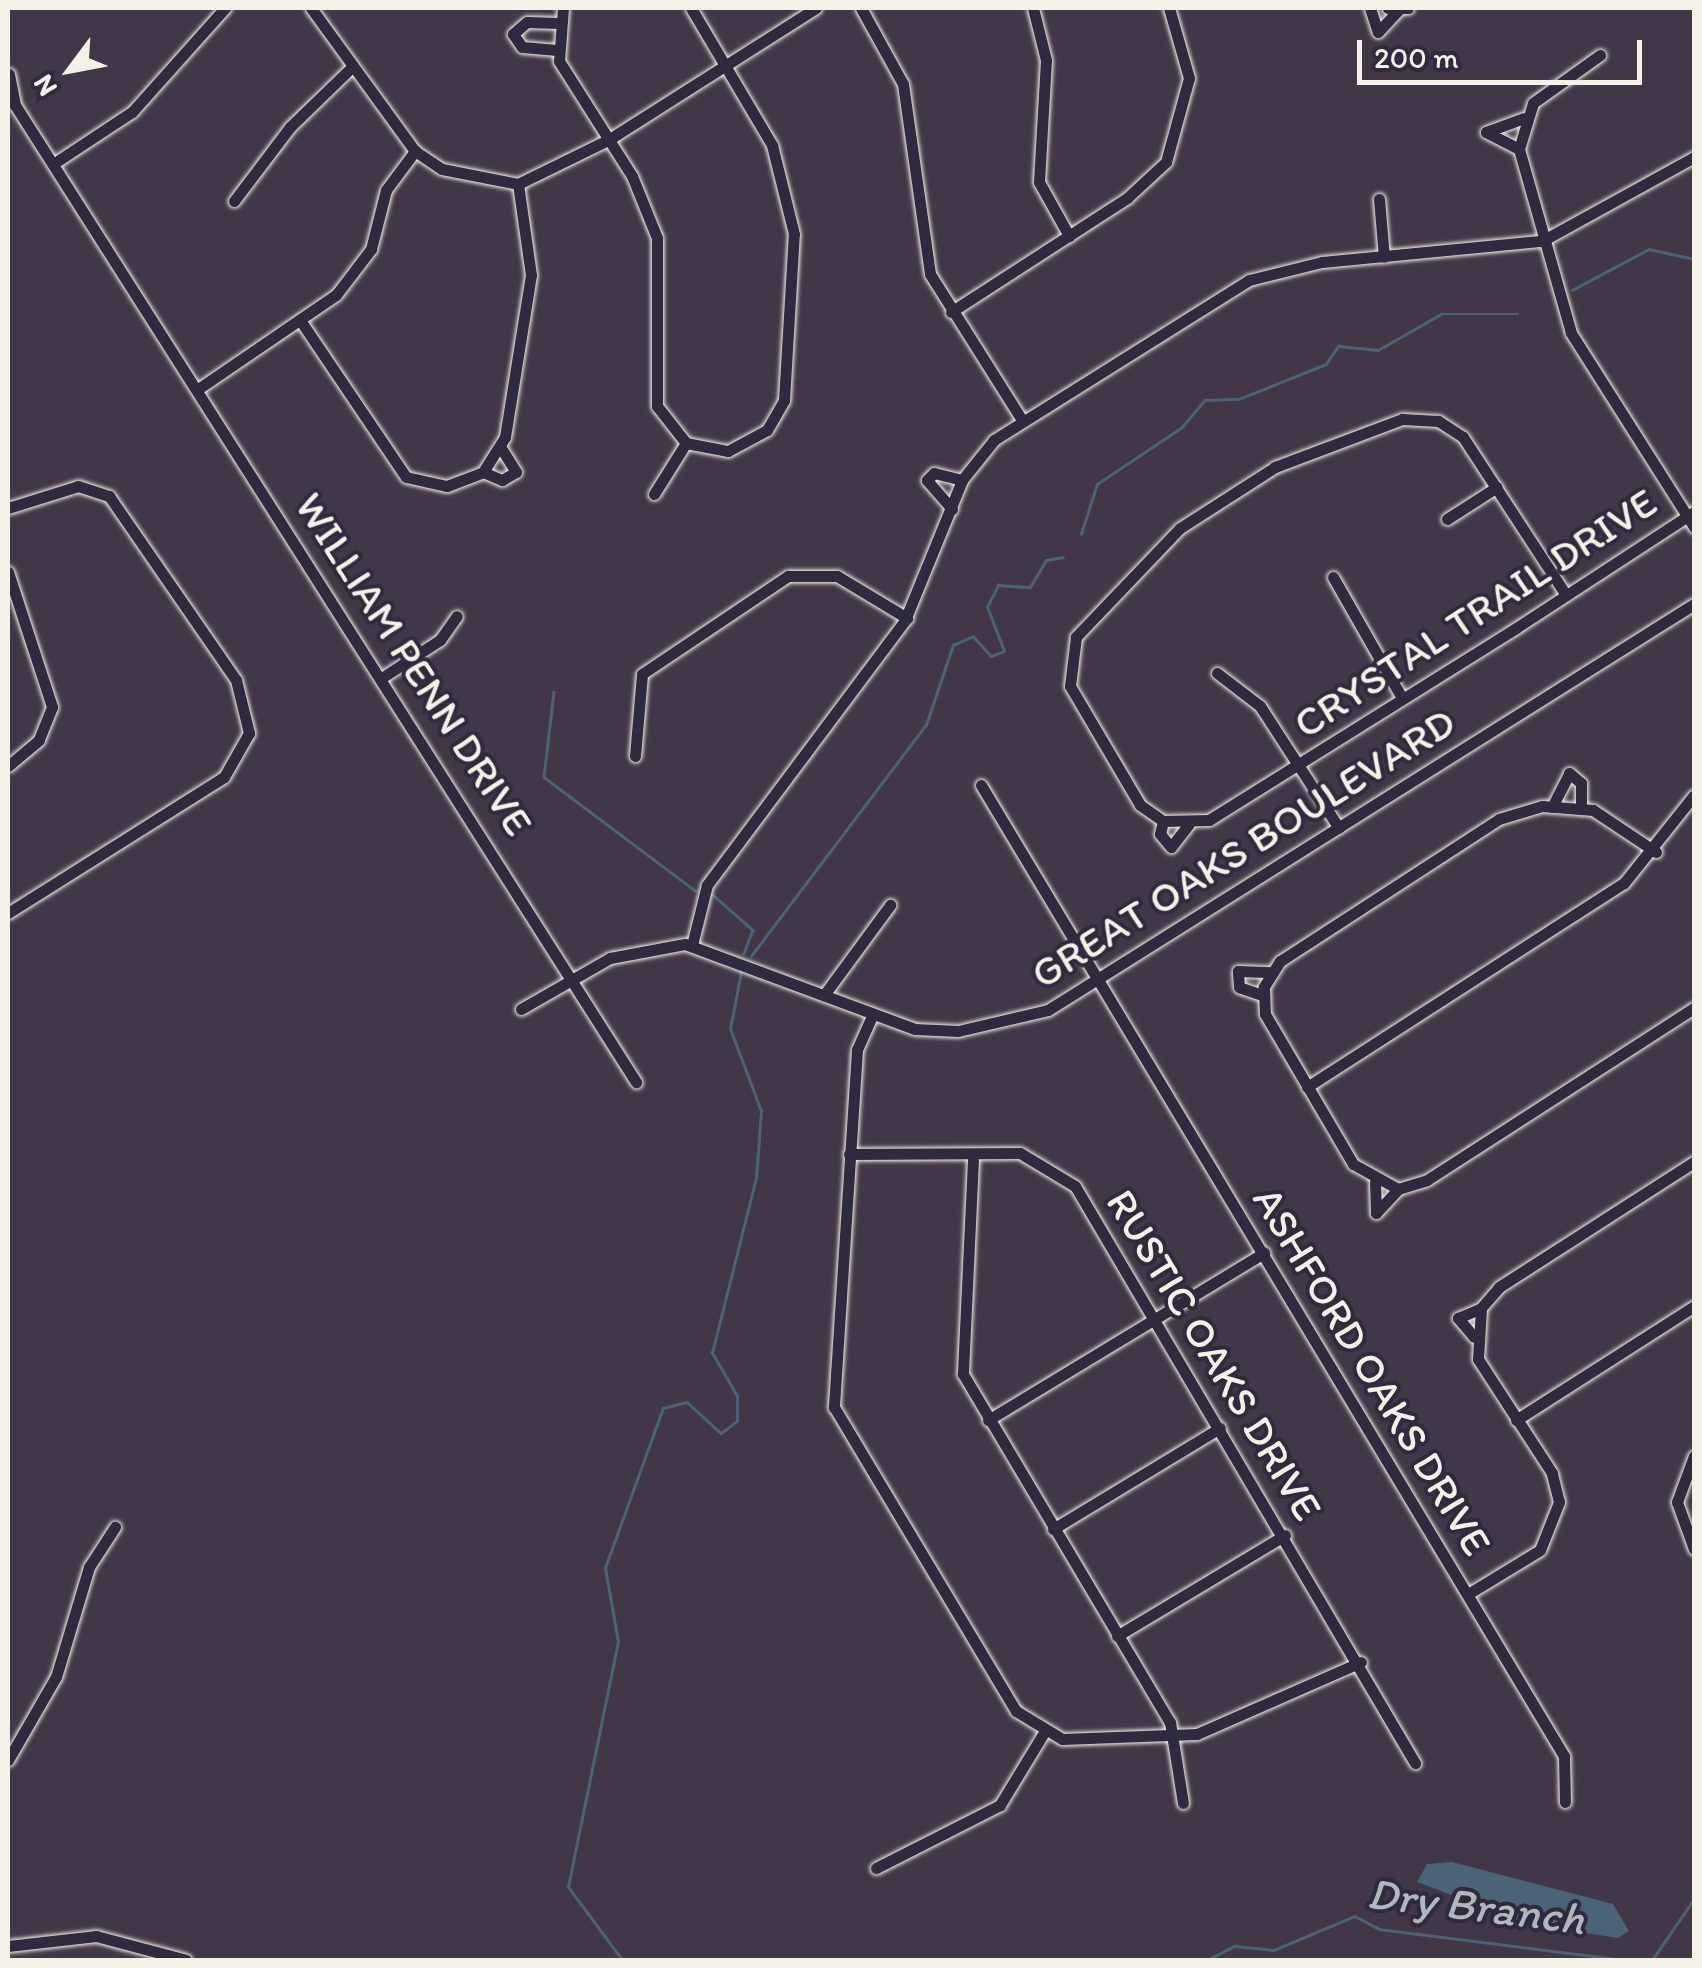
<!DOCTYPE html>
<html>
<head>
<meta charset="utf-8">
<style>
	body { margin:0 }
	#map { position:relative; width:1702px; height:1968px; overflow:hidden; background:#413746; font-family:Itim,sans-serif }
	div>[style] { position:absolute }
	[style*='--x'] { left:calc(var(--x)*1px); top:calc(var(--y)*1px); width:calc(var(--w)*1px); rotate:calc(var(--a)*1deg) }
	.water>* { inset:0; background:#4b6376 }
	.stream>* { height:2.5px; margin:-1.25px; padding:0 1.25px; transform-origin:1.25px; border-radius:1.25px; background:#4b6376 }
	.roads { filter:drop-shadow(0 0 2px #f4f1e8) drop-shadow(0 0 2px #f4f1e8) }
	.street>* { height:11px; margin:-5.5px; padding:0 5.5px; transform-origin:5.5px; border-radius:5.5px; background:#2f2a3d }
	span { translate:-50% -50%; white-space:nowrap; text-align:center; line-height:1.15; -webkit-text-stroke:8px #2f2a3d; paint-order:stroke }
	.street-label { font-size:42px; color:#f4f1e8 }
	.water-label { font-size:45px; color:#b0b8ba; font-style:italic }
	.frame { position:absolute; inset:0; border:10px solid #f4f1e8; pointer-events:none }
	.north { position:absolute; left:20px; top:20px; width:100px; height:100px; -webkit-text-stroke:8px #2f2a3d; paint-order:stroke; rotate:238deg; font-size:28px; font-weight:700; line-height:40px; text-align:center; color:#f4f1e8 }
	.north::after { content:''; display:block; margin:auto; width:35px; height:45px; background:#f4f1e8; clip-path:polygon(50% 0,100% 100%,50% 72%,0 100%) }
	.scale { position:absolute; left:1357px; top:40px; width:285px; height:45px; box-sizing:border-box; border:5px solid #f4f1e8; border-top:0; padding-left:12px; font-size:30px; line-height:35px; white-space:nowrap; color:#f4f1e8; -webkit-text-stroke:8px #2f2a3d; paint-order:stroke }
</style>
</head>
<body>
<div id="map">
	<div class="water">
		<i style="clip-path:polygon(1452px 1862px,1613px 1904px,1629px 1931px,1618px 1938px,1527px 1924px,1417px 1882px,1427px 1864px)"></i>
	</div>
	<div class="stream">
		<i style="--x:1572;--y:290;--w:87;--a:-28"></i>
		<i style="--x:1649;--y:249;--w:46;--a:12.5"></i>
		<i style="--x:1081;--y:534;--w:52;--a:-72.3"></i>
		<i style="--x:1097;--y:484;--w:102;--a:-33.8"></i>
		<i style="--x:1182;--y:427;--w:35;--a:-50"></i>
		<i style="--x:1205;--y:400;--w:34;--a:-2"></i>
		<i style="--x:1239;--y:399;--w:94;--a:-21.9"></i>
		<i style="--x:1326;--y:364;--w:22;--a:-56"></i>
		<i style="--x:1338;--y:346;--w:40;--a:5.7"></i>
		<i style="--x:1378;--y:350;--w:73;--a:-29.7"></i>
		<i style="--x:1441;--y:314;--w:77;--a:0"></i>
		<i style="--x:554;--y:692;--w:86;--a:96.7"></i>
		<i style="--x:544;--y:777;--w:190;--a:36.9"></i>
		<i style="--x:712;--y:894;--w:55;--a:41.3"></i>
		<i style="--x:753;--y:930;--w:25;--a:111"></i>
		<i style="--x:751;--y:956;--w:290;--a:-52.9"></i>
		<i style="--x:926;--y:725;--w:84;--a:-71.4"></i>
		<i style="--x:953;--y:645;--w:22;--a:-24"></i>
		<i style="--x:973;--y:636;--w:27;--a:48"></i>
		<i style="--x:991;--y:656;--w:14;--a:-21"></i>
		<i style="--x:1004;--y:651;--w:47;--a:-111.1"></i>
		<i style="--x:987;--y:607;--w:25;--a:-63"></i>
		<i style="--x:998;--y:585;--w:32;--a:4"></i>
		<i style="--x:1030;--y:587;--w:31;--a:-59"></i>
		<i style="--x:1046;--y:560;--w:17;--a:-10"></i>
		<i style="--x:622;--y:1960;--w:91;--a:-126.5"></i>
		<i style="--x:568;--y:1887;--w:250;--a:-78.5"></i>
		<i style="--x:618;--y:1642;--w:75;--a:-100"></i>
		<i style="--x:605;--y:1568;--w:170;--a:-70.1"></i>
		<i style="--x:663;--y:1408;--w:25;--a:-14"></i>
		<i style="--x:687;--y:1402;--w:46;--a:42.4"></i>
		<i style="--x:721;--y:1433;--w:20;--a:-37"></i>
		<i style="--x:737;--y:1421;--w:25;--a:-90"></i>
		<i style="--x:737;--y:1396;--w:50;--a:-120.2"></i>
		<i style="--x:712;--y:1353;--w:180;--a:-75.9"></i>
		<i style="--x:756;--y:1178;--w:67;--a:-85.7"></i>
		<i style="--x:761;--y:1111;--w:88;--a:-110.7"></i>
		<i style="--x:730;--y:1029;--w:58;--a:-79.1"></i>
		<i style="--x:1120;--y:1960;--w:1;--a:0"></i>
		<i style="--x:1207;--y:1960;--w:31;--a:-27"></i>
		<i style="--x:1235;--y:1946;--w:39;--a:6"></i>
		<i style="--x:1274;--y:1950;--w:88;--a:-22.8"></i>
		<i style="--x:1355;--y:1916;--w:27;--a:28"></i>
		<i style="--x:1379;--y:1929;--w:249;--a:7.2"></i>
		<i style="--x:1652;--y:1960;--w:74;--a:-55.5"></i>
	</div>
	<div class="roads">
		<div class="street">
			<i style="--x:311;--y:8;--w:177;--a:54"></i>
			<i style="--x:415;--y:151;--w:32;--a:34"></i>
			<i style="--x:442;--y:169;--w:77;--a:11.2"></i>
			<i style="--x:518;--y:184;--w:100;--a:-26.1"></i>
			<i style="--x:608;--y:140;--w:246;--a:-32.4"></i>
			<i style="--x:563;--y:8;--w:53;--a:94.3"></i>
			<i style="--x:559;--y:61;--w:136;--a:57.6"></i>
			<i style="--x:632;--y:176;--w:67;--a:68"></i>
			<i style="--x:657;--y:238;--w:168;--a:90"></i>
			<i style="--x:657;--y:406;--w:47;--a:51.9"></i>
			<i style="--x:686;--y:443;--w:43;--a:10.8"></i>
			<i style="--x:728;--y:451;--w:44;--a:-28.3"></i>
			<i style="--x:767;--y:430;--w:34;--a:-60"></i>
			<i style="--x:784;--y:400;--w:166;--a:-86.6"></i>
			<i style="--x:794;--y:234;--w:92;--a:-103.9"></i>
			<i style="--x:772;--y:145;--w:159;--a:-120.6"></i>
			<i style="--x:861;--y:8;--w:87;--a:61.1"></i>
			<i style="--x:903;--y:84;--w:192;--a:81.9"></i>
			<i style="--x:930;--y:274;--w:173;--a:57.8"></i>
			<i style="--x:1033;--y:8;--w:54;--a:76"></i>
			<i style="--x:1046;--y:60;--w:122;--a:93.3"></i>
			<i style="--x:1039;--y:182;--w:62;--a:60.9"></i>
			<i style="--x:1370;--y:8;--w:25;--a:72"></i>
			<i style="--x:1378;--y:32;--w:33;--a:-47"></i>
			<i style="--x:1388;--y:8;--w:20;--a:0"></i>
			<i style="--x:557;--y:50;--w:35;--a:-175"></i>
			<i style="--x:522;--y:47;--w:16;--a:-125"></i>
			<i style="--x:513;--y:34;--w:18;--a:-41"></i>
			<i style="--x:527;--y:22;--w:31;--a:2"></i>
			<i style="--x:1600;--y:55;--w:82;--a:144.4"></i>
			<i style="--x:1533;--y:103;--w:48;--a:106.9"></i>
			<i style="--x:1519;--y:149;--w:191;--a:74.2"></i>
			<i style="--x:1571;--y:333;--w:230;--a:57.6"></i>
			<i style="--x:9;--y:74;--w:32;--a:79"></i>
			<i style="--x:15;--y:105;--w:1158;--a:57.56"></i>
			<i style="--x:1519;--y:149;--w:37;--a:-153"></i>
			<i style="--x:1486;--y:132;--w:40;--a:-20.2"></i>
			<i style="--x:53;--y:164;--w:95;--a:-33.4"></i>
			<i style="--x:132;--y:112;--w:140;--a:-48.2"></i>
			<i style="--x:1379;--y:199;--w:58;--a:85.1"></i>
			<i style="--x:234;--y:201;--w:93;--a:-52.9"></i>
			<i style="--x:290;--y:127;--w:86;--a:-44.1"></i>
			<i style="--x:951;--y:312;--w:210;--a:-32.9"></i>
			<i style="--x:1127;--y:198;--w:53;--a:-42.7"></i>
			<i style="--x:1166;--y:162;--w:87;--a:-74.7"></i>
			<i style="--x:1189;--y:78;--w:73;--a:-105.9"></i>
			<i style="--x:300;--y:320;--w:189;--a:56"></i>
			<i style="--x:406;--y:477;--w:42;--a:12.4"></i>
			<i style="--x:447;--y:486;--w:39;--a:-21"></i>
			<i style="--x:483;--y:472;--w:41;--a:-57.8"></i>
			<i style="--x:505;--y:437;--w:164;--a:-80.9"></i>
			<i style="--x:531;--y:275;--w:92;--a:-98.1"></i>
			<i style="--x:198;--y:389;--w:167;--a:-34.3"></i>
			<i style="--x:336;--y:295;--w:58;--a:-52.7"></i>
			<i style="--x:371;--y:249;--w:61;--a:-75.7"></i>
			<i style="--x:386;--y:190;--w:49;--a:-53.4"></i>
			<i style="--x:483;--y:472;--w:21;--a:23"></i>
			<i style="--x:502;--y:480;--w:16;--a:-30"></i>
			<i style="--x:516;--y:472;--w:28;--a:-122"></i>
			<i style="--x:654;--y:494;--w:60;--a:-57.9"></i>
			<i style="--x:8;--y:508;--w:73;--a:-17.4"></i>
			<i style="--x:78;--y:486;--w:33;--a:18"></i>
			<i style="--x:109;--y:496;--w:224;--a:55.4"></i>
			<i style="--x:236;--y:680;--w:55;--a:76.2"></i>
			<i style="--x:249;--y:733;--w:51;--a:119.6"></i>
			<i style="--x:224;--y:777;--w:255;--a:147.8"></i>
			<i style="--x:952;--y:509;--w:38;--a:-131"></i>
			<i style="--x:927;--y:480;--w:10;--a:-45"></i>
			<i style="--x:934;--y:473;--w:29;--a:14"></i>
			<i style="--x:1447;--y:519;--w:59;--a:-32.6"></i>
			<i style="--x:8;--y:572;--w:142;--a:71.9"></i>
			<i style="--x:52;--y:707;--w:35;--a:112"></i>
			<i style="--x:39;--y:740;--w:40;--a:140"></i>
			<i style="--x:1333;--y:577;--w:139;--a:60.3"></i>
			<i style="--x:1566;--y:595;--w:189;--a:-123.1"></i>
			<i style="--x:1463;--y:437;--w:30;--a:-147"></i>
			<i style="--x:1438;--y:421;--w:36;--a:-177"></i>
			<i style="--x:1402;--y:419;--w:136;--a:159.3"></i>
			<i style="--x:1275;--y:467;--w:113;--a:147.3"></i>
			<i style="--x:1180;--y:528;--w:151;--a:133.7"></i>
			<i style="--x:1076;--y:637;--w:49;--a:97"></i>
			<i style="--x:1070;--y:686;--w:138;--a:59.5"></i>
			<i style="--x:1140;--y:805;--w:28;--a:35"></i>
			<i style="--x:1163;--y:821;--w:46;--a:-1.2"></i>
			<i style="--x:1209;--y:820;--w:362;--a:-32"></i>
			<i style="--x:1516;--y:628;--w:212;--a:-33.1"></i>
			<i style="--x:1217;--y:673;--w:54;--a:37.5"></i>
			<i style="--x:1260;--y:706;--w:145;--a:57.1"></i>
			<i style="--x:383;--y:677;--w:68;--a:-33"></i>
			<i style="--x:440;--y:640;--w:29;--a:-55"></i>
			<i style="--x:635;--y:756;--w:82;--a:-85.1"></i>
			<i style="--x:642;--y:674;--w:176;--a:-33.9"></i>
			<i style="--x:788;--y:576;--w:49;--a:0"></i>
			<i style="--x:837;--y:576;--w:82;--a:31"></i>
			<i style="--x:981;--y:785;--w:1133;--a:59.02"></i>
			<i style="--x:1564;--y:1756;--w:46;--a:88.8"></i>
			<i style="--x:1552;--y:807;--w:38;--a:-63"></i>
			<i style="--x:1569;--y:773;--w:16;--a:40"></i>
			<i style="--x:1581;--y:783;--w:25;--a:90"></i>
			<i style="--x:1163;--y:821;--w:13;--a:103"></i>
			<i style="--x:1160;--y:834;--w:17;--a:50"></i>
			<i style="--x:1171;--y:847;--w:29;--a:-52"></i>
			<i style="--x:1656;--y:852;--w:76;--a:-146.3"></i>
			<i style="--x:1593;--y:810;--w:51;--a:-175.5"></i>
			<i style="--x:1542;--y:806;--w:45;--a:163.2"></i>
			<i style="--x:1499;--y:819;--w:261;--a:147"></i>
			<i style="--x:1280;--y:961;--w:31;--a:122"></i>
			<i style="--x:1264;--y:987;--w:27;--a:88"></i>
			<i style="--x:1265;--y:1014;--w:174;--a:59.6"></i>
			<i style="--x:1353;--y:1164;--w:51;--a:29.1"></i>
			<i style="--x:1398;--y:1189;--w:30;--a:-17"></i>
			<i style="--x:1427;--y:1180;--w:318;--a:-32.8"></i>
			<i style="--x:692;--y:945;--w:62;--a:-76"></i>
			<i style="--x:707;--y:885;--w:331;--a:-53.2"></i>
			<i style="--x:905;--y:620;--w:151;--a:-67.8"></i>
			<i style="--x:962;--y:480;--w:51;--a:-51.3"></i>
			<i style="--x:994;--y:440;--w:301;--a:-32.1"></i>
			<i style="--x:1249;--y:280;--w:75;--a:-13.9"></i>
			<i style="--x:1322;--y:262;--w:221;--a:-5.5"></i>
			<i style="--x:1542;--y:241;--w:174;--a:-28.9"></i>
			<i style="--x:824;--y:995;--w:112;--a:-53.7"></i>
			<i style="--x:1262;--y:995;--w:24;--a:-161"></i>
			<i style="--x:1239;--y:987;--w:16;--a:-94"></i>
			<i style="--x:1238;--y:971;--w:35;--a:2"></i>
			<i style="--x:521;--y:1009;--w:103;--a:-29.8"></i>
			<i style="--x:610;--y:958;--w:76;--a:-10.6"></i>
			<i style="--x:685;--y:944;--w:245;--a:20.3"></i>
			<i style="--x:915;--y:1029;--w:43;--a:2.7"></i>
			<i style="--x:958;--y:1031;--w:92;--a:-13.1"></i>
			<i style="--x:1048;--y:1010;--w:763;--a:-32.15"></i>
			<i style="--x:872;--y:1016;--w:37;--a:114"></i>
			<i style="--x:857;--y:1050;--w:358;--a:93.7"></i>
			<i style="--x:834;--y:1407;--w:354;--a:59.1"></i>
			<i style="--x:1016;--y:1711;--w:54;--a:31.3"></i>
			<i style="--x:1062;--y:1739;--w:135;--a:-2.1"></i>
			<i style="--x:1197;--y:1734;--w:179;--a:-23.7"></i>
			<i style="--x:1307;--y:1087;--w:377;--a:-32.8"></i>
			<i style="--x:1624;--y:883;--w:112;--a:-51.5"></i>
			<i style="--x:849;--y:1154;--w:171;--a:-0.3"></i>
			<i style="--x:1020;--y:1153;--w:64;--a:31"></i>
			<i style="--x:1075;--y:1186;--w:670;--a:59.49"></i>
			<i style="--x:973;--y:1160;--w:214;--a:92.7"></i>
			<i style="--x:963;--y:1374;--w:405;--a:59.3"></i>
			<i style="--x:1170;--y:1722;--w:82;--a:80.9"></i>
			<i style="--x:1375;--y:1182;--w:31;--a:88"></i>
			<i style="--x:1376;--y:1213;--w:33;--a:-47"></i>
			<i style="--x:1474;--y:1337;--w:25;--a:-130"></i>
			<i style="--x:1458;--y:1318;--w:25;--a:-23"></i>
			<i style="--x:988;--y:1420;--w:323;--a:-31.2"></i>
			<i style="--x:1516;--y:1420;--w:211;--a:-32.6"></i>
			<i style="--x:1694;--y:1456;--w:49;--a:110.3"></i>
			<i style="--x:1677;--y:1502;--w:50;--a:70.1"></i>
			<i style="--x:1053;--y:1529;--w:195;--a:-31.2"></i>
			<i style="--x:1468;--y:1594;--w:84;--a:-31.4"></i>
			<i style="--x:1540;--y:1550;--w:52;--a:-68.4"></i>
			<i style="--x:1559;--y:1502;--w:30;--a:-104"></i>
			<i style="--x:1552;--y:1473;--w:136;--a:-123"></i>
			<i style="--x:1478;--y:1359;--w:51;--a:-86.6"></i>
			<i style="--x:1481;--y:1308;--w:28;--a:-49"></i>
			<i style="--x:1499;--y:1287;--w:232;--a:-32.7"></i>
			<i style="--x:1117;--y:1636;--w:196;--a:-31"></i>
			<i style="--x:8;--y:1760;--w:96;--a:-60"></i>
			<i style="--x:56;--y:1677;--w:115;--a:-73.3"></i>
			<i style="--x:89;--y:1567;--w:48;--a:-57"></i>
			<i style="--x:876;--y:1868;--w:139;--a:-26.9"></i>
			<i style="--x:1000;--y:1805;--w:83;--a:-58.8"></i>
			<i style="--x:8;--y:1946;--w:89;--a:-6.5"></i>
			<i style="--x:96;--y:1936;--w:93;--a:14.9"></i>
		</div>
	</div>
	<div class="street-label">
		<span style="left:1475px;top:613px;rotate:-33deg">CRYSTAL TRAIL DRIVE</span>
		<span style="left:414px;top:664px;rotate:57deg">WILLIAM PENN DRIVE</span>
		<span style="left:1243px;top:848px;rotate:-32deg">GREAT OAKS BOULEVARD</span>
		<span style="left:1214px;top:1355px;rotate:59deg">RUSTIC OAKS DRIVE</span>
		<span style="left:1372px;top:1371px;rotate:59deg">ASHFORD OAKS DRIVE</span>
	</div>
	<div class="water-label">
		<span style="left:1476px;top:1906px;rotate:7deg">Dry Branch</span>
	</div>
	<div class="frame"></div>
	<div class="north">N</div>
	<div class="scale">200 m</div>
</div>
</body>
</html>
